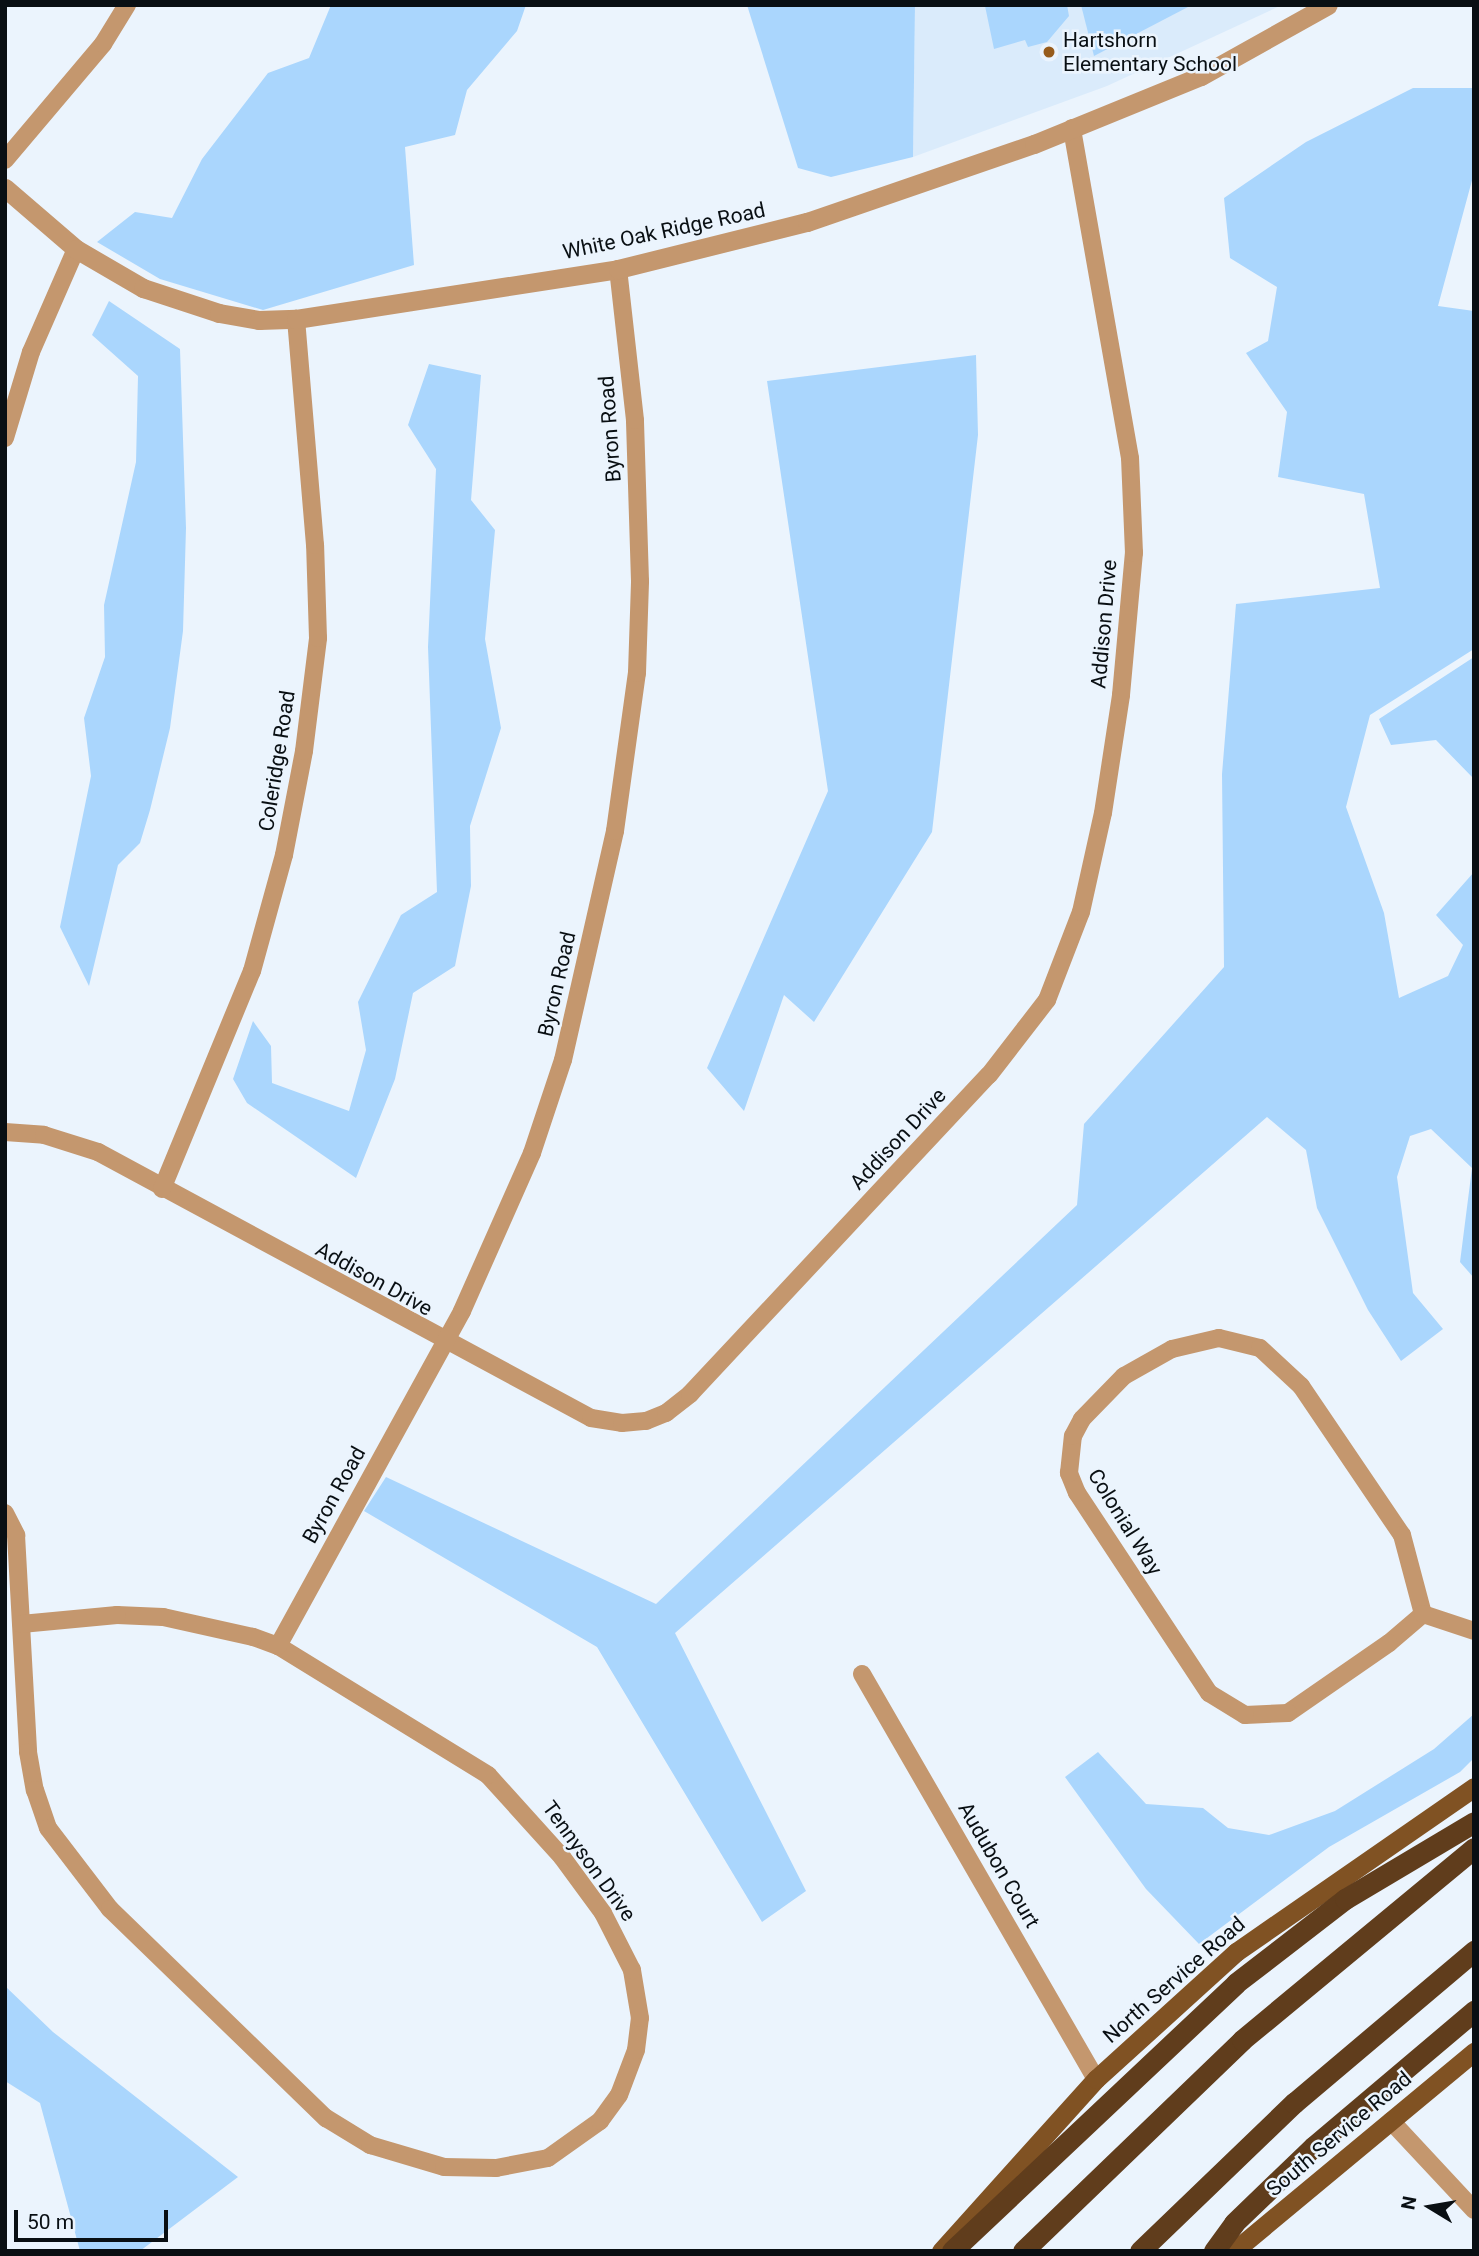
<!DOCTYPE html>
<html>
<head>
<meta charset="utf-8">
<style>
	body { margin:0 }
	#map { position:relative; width:1479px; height:2256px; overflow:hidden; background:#ebf4fd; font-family:Roboto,sans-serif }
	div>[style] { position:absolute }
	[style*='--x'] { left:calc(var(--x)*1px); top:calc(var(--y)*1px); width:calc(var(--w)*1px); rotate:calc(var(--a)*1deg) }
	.built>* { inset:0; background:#daebfb }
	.green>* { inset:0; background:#aad6fd }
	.minor>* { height:18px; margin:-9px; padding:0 9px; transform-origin:9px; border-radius:9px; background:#c4976e }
	.tertiary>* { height:19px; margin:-9.5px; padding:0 9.5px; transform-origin:9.5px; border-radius:9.5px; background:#c4976e }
	.primary>* { height:19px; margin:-9.5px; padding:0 9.5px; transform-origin:9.5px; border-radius:9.5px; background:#805223 }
	.motorway>* { height:21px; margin:-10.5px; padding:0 10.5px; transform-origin:10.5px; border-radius:10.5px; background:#603d1c }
	.dots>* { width:19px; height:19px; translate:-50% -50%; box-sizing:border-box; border:4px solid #ebf4fd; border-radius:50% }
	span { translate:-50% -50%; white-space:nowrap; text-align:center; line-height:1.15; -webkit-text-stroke:5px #ebf4fd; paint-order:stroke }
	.poi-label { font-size:21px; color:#090f13 }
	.left { translate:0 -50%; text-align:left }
	.street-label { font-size:21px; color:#090f13 }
	.frame { position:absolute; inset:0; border:7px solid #090f13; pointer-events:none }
	.north { position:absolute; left:1395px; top:2172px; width:70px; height:70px; -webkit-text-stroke:5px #ebf4fd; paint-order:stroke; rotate:281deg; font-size:19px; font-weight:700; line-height:28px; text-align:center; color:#090f13 }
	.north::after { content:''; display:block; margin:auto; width:24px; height:32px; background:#090f13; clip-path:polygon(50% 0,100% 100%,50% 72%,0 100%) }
	.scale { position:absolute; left:14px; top:2210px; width:154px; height:32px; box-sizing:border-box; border:4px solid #090f13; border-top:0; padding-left:9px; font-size:21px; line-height:24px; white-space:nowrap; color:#090f13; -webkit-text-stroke:5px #ebf4fd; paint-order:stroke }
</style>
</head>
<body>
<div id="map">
	<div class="built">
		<i style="clip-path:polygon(915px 5px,1282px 5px,1107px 86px,913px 157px)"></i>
	</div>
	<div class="green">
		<i style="clip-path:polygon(331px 5px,526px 5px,517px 31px,467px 90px,455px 135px,405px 147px,414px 265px,263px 310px,160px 279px,97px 242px,135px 212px,172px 218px,202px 159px,268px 73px,309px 58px)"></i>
		<i style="clip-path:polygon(747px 5px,915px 5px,913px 157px,831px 177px,798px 168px)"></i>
		<i style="clip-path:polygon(1067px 5px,1069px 16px,1047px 42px,1028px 47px,1025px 40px,994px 49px,985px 6px)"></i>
		<i style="clip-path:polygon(1081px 5px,1187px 5px,1188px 7px,1094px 56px)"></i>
		<i style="clip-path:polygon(1413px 88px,1474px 88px,1474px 173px,1438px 306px,1474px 311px,1474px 649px,1370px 715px,1346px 807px,1384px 913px,1399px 998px,1448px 976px,1463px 945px,1436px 915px,1474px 872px,1474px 1278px,1460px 1262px,1472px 1168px,1431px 1129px,1410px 1136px,1397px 1177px,1413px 1293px,1443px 1329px,1401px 1361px,1368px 1310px,1317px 1208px,1306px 1150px,1267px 1117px,675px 1633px,806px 1891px,762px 1922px,597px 1647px,364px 1511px,386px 1477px,656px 1604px,1077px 1205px,1084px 1124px,1224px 967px,1222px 774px,1236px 604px,1380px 588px,1364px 494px,1278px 477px,1287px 412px,1246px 353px,1268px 341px,1277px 287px,1230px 258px,1224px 198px,1306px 142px)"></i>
		<i style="clip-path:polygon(109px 301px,180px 349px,186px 528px,183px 631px,170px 728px,150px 810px,140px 843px,118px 865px,89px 986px,60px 927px,91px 776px,84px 718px,105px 657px,104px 605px,136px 462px,138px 376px,92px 335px)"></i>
		<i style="clip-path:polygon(976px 355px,978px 435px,932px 832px,814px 1022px,784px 995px,744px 1111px,707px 1068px,828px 791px,767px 381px)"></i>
		<i style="clip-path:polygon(429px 364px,481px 375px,471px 500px,495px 530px,485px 639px,501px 728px,470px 826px,471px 886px,455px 966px,413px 993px,395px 1079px,356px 1178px,247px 1103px,233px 1079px,253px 1021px,271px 1046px,272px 1083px,349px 1111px,366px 1050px,358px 1002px,401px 915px,437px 892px,428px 647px,436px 469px,408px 425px)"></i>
		<i style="clip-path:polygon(1474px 657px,1474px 779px,1436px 740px,1391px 745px,1379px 719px)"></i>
		<i style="clip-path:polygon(1474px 1714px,1474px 1758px,1460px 1772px,1329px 1847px,1199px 1944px,1146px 1889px,1065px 1777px,1098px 1752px,1146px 1804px,1203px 1808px,1228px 1828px,1269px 1835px,1335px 1811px,1434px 1749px)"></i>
		<i style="clip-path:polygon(5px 1986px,53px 2032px,238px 2177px,140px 2251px,80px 2251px,40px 2103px,5px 2081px)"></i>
	</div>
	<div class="minor">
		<i style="--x:5;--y:160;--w:152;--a:-49.8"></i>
		<i style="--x:103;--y:44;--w:46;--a:-58.4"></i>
		<i style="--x:5;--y:438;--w:90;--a:-73.2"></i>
		<i style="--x:31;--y:352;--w:112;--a:-66.4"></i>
		<i style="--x:5;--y:1132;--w:39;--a:4"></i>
		<i style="--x:44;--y:1135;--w:57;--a:17.5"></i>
		<i style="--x:98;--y:1152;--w:560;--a:28.35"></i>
		<i style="--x:591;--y:1418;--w:31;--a:9"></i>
		<i style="--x:622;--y:1423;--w:24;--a:-5"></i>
		<i style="--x:646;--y:1421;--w:22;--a:-22"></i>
		<i style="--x:666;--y:1413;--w:31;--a:-38"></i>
		<i style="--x:690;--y:1394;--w:437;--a:-46.9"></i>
		<i style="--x:989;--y:1075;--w:95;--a:-52.3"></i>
		<i style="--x:1047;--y:1000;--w:94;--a:-68.9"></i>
		<i style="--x:1081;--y:912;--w:101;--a:-77.5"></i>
		<i style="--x:1103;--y:813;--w:119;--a:-81.3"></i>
		<i style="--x:1121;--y:695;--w:143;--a:-84.8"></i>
		<i style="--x:1134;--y:553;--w:95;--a:-92.4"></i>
		<i style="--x:1130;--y:458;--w:335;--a:-100"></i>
		<i style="--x:162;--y:1189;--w:236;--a:-67.6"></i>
		<i style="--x:252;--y:971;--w:120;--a:-74.6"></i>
		<i style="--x:284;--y:855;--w:106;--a:-79.1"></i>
		<i style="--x:304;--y:751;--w:114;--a:-82.9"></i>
		<i style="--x:318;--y:638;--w:93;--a:-91.8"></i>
		<i style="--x:315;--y:545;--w:227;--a:-94.8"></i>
		<i style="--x:1219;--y:1338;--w:42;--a:13.7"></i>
		<i style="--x:1260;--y:1348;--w:56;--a:42.8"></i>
		<i style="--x:1301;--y:1386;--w:180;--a:55.9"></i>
		<i style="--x:1402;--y:1535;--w:82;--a:75.1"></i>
		<i style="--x:1423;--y:1614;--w:45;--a:139.5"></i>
		<i style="--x:1389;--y:1643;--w:123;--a:145.3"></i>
		<i style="--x:1288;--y:1713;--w:43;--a:177.3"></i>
		<i style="--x:1245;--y:1715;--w:42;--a:-148.6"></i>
		<i style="--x:1209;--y:1693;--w:240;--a:-123.4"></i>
		<i style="--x:1077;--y:1493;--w:22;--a:-112"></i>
		<i style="--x:1069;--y:1473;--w:37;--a:-84"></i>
		<i style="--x:1073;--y:1436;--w:19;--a:-62"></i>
		<i style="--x:1082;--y:1419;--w:60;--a:-45.7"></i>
		<i style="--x:1124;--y:1376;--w:55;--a:-29.4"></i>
		<i style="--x:1172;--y:1349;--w:48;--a:-13.2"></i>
		<i style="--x:5;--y:1513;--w:25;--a:63"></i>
		<i style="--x:16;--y:1535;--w:217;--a:86.8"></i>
		<i style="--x:28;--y:1752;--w:39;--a:80"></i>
		<i style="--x:35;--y:1790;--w:40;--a:71.1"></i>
		<i style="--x:48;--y:1828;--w:102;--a:52.6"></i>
		<i style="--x:110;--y:1909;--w:301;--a:44.1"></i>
		<i style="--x:326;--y:2118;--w:52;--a:31.5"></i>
		<i style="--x:370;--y:2145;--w:77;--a:16.6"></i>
		<i style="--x:444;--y:2167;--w:52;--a:1.1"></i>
		<i style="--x:496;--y:2168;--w:53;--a:-10.9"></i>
		<i style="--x:548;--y:2158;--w:64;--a:-35.4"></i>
		<i style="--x:600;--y:2121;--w:32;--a:-54"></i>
		<i style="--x:619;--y:2095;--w:48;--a:-69.3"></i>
		<i style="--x:636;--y:2050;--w:32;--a:-83"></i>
		<i style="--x:640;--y:2018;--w:49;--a:-99.5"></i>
		<i style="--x:632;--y:1970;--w:64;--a:-117"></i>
		<i style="--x:603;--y:1913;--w:69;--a:-126.2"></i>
		<i style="--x:562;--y:1857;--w:110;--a:-132.1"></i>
		<i style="--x:488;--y:1775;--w:246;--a:-148.4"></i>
		<i style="--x:278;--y:1646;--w:27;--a:-160"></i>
		<i style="--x:253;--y:1637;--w:92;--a:-167.5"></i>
		<i style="--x:163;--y:1617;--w:46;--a:-177.5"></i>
		<i style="--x:117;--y:1615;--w:96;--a:174.6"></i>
		<i style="--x:1423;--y:1614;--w:54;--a:18.4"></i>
		<i style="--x:278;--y:1646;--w:382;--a:-61.2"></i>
		<i style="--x:462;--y:1311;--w:173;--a:-66.1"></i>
		<i style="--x:532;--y:1153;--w:98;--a:-71.6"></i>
		<i style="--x:563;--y:1060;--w:235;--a:-77.2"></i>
		<i style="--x:615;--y:831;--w:160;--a:-82.1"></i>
		<i style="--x:637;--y:673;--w:92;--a:-88.1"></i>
		<i style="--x:640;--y:581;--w:161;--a:-91.8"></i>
		<i style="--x:635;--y:420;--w:152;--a:-96.4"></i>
		<i style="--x:862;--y:1674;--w:468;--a:60"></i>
		<i style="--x:1391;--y:2121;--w:122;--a:47"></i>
	</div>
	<div class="tertiary">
		<i style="--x:5;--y:188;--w:94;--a:40.7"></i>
		<i style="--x:76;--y:249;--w:78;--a:30.2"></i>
		<i style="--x:143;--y:288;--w:80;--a:18.2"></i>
		<i style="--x:219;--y:313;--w:41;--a:9.9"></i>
		<i style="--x:259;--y:320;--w:37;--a:-2"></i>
		<i style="--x:296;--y:319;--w:326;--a:-8.8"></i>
		<i style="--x:618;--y:269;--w:195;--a:-14"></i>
		<i style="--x:807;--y:222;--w:240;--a:-19"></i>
		<i style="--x:1034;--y:144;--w:180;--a:-22.2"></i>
		<i style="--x:1201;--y:76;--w:145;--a:-29.2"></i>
	</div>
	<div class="primary">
		<i style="--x:941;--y:2251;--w:232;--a:-48"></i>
		<i style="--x:1096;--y:2079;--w:189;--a:-42.2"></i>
		<i style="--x:1236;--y:1952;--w:290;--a:-34.7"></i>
		<i style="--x:1234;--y:2251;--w:312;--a:-39.7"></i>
	</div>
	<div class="motorway">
		<i style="--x:952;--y:2251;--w:390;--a:-43.3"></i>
		<i style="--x:1236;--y:1983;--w:138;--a:-37.6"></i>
		<i style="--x:1345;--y:1899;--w:150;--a:-30.8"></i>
		<i style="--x:1023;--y:2251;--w:304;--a:-43.9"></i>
		<i style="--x:1242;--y:2040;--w:301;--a:-39.6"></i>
		<i style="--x:1140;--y:2251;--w:214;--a:-43.9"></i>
		<i style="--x:1294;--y:2103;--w:236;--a:-40.2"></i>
		<i style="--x:1214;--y:2251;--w:34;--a:-54"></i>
		<i style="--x:1234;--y:2223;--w:110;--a:-43.9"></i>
		<i style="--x:1313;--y:2147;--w:211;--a:-40.2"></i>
	</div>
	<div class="dots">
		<i style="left:1049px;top:52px;background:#975c1c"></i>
	</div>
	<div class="poi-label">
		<span class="left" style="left:1063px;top:52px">Hartshorn<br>Elementary School</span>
	</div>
	<div class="street-label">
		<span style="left:664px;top:231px;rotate:-12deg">White Oak Ridge Road</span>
		<span style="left:610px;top:429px;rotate:-94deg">Byron Road</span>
		<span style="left:1104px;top:624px;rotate:-85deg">Addison Drive</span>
		<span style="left:277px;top:761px;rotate:-81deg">Coleridge Road</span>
		<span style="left:557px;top:984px;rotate:-77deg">Byron Road</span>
		<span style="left:898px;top:1139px;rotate:-47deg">Addison Drive</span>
		<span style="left:374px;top:1279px;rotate:29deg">Addison Drive</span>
		<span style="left:334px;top:1495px;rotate:-61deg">Byron Road</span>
		<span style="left:1125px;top:1522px;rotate:58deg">Colonial Way</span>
		<span style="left:589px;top:1861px;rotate:54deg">Tennyson Drive</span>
		<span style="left:999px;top:1865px;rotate:60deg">Audubon Court</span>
		<span style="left:1174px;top:1980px;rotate:-41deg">North Service Road</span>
		<span style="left:1339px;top:2134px;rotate:-40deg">South Service Road</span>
	</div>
	<div class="frame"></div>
	<div class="north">N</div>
	<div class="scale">50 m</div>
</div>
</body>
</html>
